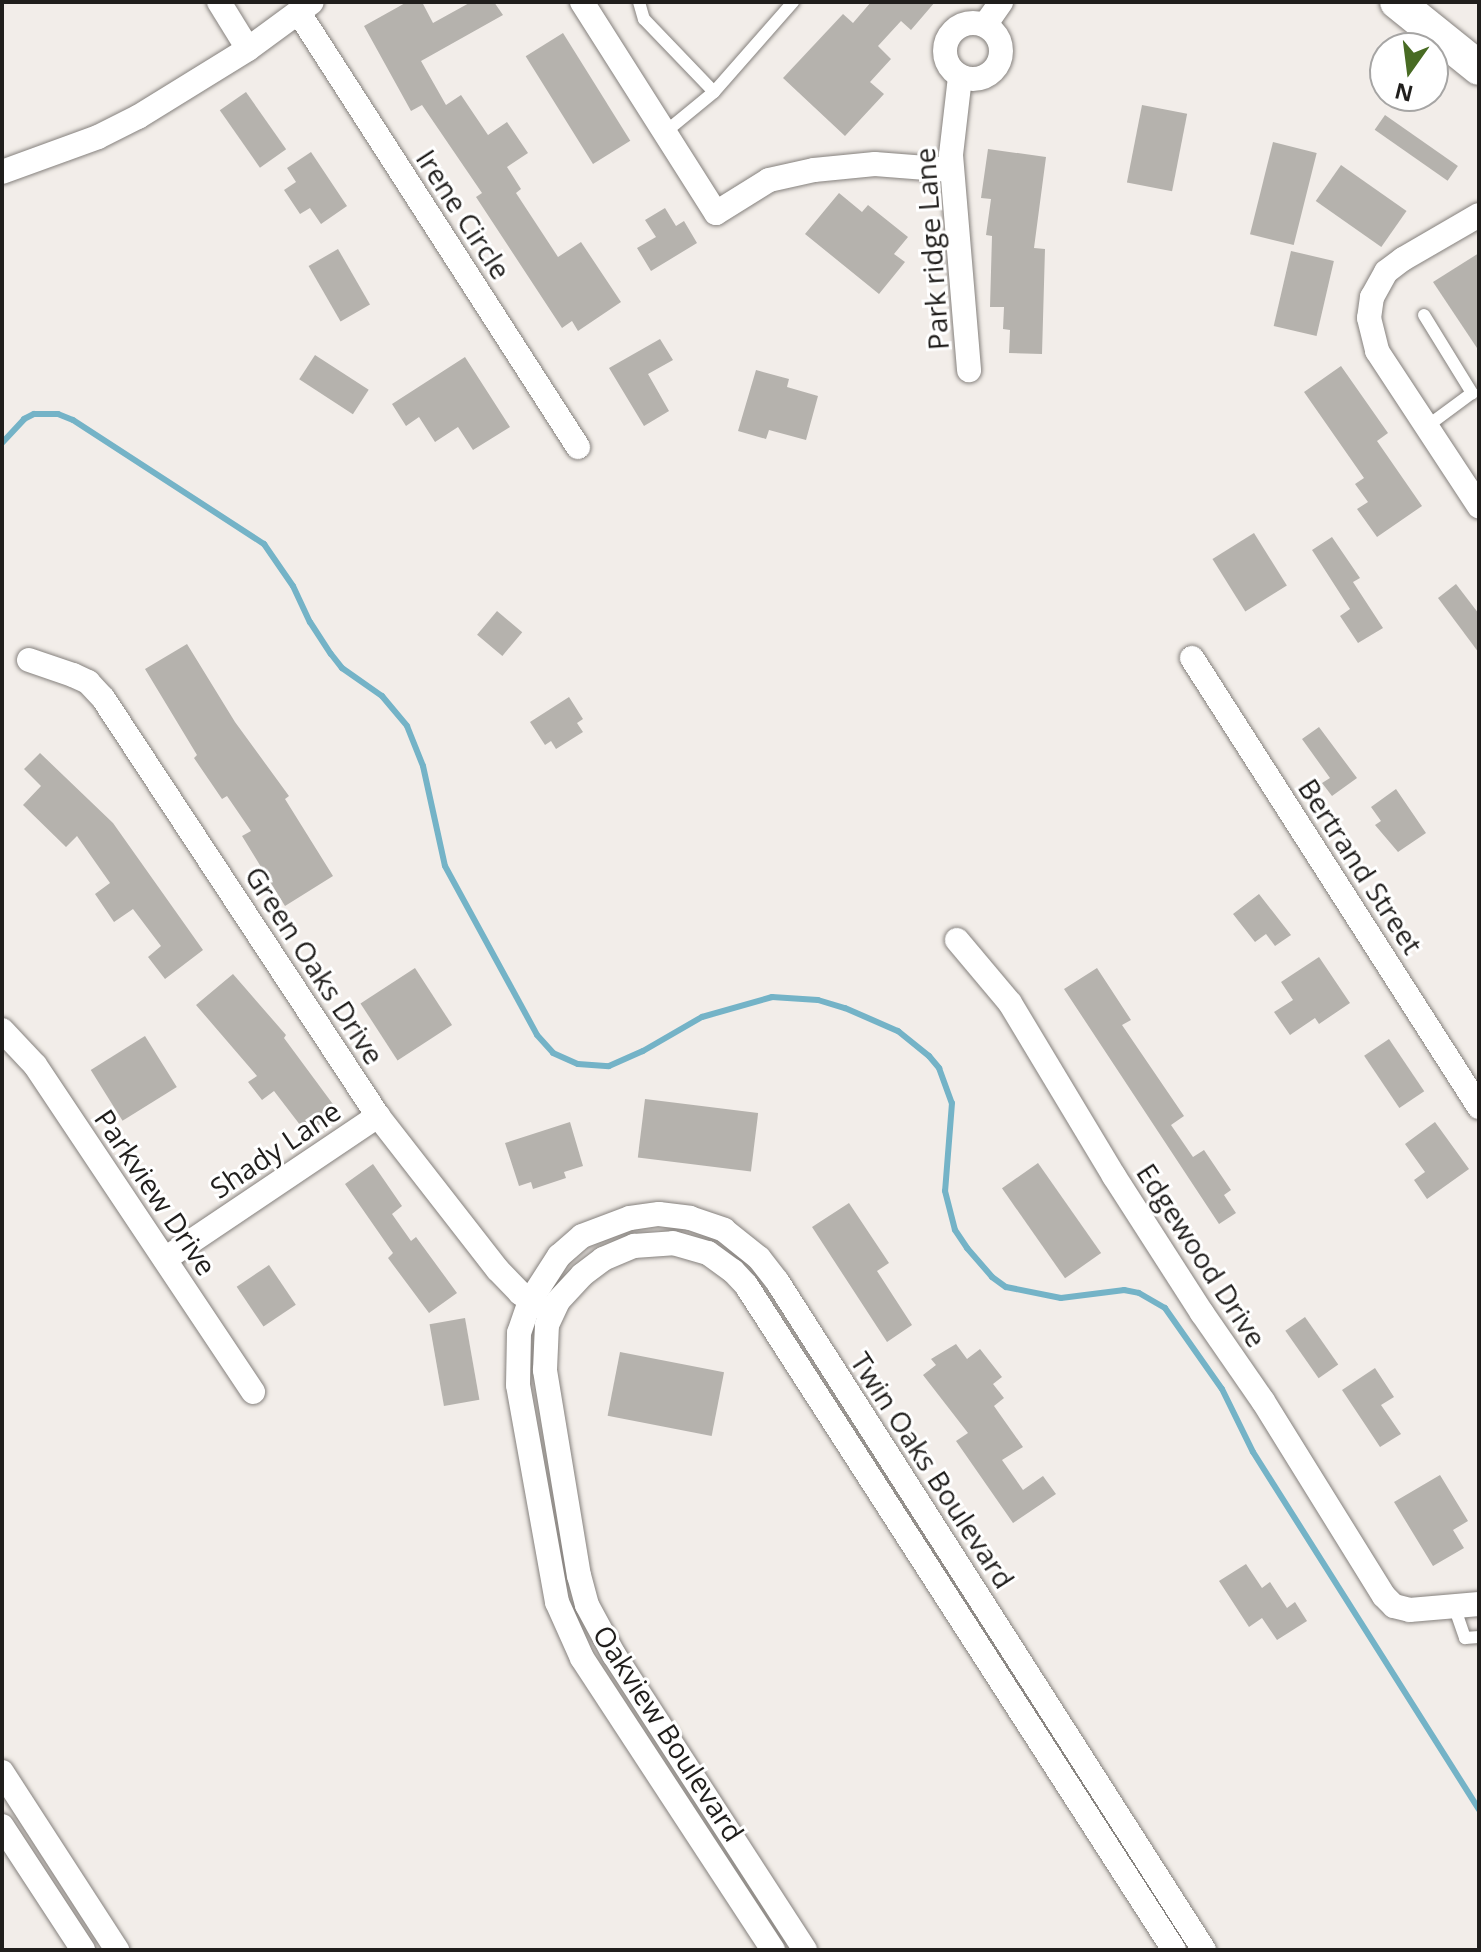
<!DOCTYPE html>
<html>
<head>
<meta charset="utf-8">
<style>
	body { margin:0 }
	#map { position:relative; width:1481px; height:1952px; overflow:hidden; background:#f2ede9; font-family:"Open Sans",sans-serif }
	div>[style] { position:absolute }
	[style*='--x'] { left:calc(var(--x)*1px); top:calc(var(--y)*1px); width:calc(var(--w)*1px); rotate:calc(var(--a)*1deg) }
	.stream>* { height:6px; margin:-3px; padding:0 3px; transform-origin:3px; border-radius:3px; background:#74b3c7 }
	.building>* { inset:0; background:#b5b2ad; transform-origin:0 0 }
	.roads { filter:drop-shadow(0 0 2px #85817d) drop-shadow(0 0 2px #85817d) }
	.service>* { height:12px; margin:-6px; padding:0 6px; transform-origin:6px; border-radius:6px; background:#fff }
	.minor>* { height:24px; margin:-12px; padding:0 12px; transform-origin:12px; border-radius:12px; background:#fff }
	.minor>.ring { margin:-12px; padding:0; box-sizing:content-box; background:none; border:24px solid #fff; border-radius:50% }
	.secondary>* { height:34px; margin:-17px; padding:0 17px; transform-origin:17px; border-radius:17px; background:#fff }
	span { translate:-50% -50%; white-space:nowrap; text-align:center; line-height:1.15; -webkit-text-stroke:6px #fff; paint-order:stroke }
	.street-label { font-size:28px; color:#201e1c }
	.frame { position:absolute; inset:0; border:4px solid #201e1c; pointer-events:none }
	.north { position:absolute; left:1369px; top:32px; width:80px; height:80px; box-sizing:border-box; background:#fff; border:2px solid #a6a5a4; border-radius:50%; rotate:194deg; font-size:22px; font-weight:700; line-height:32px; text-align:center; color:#201e1c }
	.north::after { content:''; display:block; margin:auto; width:28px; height:36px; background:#486b23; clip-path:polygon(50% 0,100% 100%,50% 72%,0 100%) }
</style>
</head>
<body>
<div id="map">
	<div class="stream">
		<i style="--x:2;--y:443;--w:33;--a:-47"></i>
		<i style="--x:24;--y:419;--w:11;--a:-27"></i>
		<i style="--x:34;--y:414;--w:24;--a:0"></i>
		<i style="--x:58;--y:414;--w:16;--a:22"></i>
		<i style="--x:73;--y:420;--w:228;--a:33"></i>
		<i style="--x:264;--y:544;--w:51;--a:55.4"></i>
		<i style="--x:293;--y:586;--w:40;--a:65"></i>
		<i style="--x:310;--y:622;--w:38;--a:57"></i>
		<i style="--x:331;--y:654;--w:18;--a:52"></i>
		<i style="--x:342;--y:668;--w:49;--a:35"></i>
		<i style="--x:382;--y:696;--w:39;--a:50"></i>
		<i style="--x:407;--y:726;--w:43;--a:68.2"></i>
		<i style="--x:423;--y:766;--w:102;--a:77.6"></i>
		<i style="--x:445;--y:866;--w:192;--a:61.4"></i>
		<i style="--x:537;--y:1035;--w:24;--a:48"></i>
		<i style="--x:553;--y:1053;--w:27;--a:24"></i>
		<i style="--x:578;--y:1064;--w:31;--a:4"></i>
		<i style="--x:609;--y:1066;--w:37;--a:-24"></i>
		<i style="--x:643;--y:1051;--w:68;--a:-30"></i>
		<i style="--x:702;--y:1017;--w:73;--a:-15.9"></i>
		<i style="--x:772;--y:997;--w:46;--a:3.7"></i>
		<i style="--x:818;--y:1000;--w:28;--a:17"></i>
		<i style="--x:845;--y:1008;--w:58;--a:23.5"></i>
		<i style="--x:898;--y:1031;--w:40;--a:39"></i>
		<i style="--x:929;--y:1056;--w:16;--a:50"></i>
		<i style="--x:939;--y:1068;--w:37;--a:70"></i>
		<i style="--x:952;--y:1103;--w:88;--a:94.5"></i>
		<i style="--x:945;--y:1191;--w:40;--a:75.6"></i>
		<i style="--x:955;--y:1230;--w:22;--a:56"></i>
		<i style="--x:967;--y:1248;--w:38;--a:49"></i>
		<i style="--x:992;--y:1277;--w:17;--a:36"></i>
		<i style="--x:1006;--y:1287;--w:56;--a:11.3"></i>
		<i style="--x:1061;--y:1298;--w:64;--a:-7.2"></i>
		<i style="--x:1124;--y:1290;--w:15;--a:11"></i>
		<i style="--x:1139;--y:1293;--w:30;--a:30"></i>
		<i style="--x:1165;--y:1308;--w:99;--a:54.9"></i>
		<i style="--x:1222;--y:1389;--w:70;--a:63.8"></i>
		<i style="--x:1253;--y:1452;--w:423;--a:57.7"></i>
	</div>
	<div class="building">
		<i style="clip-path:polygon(407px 2px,422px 2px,433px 23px,471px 2px,494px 2px,503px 15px,421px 61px,446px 105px,461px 95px,488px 135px,507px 122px,528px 153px,507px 167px,521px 189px,516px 193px,558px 257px,581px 242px,621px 302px,578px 331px,572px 321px,562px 328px,476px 197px,482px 193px,422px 105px,411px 111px,364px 26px)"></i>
		<i style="clip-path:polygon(871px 2px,935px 2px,911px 30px,901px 21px,878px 46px,891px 59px,870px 82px,884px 94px,845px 136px,783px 78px,843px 14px,853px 23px)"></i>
		<i style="left:563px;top:33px;width:127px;height:44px;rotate:58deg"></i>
		<i style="left:246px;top:92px;width:70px;height:32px;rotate:55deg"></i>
		<i style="left:1142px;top:105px;width:46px;height:79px;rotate:11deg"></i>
		<i style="left:1385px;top:115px;width:89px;height:18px;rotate:35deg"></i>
		<i style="left:1273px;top:142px;width:45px;height:95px;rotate:14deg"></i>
		<i style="clip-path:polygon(988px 149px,1046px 157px,1034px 248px,1045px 249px,1042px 354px,1009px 353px,1010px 330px,1003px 329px,1004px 307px,990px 307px,992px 236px,986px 235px,991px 199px,981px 198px)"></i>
		<i style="clip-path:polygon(311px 152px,347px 206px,321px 224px,310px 208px,300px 214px,284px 190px,296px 182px,287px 168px)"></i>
		<i style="left:1341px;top:165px;width:80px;height:44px;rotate:35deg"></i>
		<i style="clip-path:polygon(839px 193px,862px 212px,868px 205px,908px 237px,894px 254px,905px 262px,879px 294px,805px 234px)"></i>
		<i style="clip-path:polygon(665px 208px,676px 226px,684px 221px,697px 243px,651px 271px,637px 248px,656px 237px,645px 220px)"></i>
		<i style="left:338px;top:249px;width:64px;height:34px;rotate:60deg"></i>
		<i style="left:1291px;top:251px;width:44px;height:77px;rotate:13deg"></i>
		<i style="clip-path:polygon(1479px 253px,1479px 351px,1433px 282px)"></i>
		<i style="clip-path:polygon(660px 339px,673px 360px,648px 374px,669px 411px,644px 426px,609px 368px)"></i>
		<i style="left:315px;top:355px;width:64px;height:29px;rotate:33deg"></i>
		<i style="clip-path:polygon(465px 357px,510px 427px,473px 450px,458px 427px,435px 442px,419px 417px,406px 426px,392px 404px)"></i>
		<i style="clip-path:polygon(1341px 366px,1388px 433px,1377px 441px,1422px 506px,1377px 537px,1357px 509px,1368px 502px,1355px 484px,1364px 478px,1304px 392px)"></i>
		<i style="clip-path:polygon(756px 370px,789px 379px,787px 387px,818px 396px,806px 440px,769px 430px,766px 439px,738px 431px)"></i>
		<i style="left:1254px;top:533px;width:62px;height:49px;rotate:58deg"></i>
		<i style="clip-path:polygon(1332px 537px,1360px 578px,1353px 582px,1383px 628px,1358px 643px,1340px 616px,1350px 609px,1312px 550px)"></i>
		<i style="clip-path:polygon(1456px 584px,1479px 614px,1479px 653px,1438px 598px)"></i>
		<i style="left:497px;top:611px;width:33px;height:31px;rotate:40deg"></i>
		<i style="clip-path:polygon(187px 644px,235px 722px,289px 796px,285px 799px,333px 876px,285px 906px,242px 836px,251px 831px,227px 796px,222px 799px,194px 758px,197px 755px,145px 669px)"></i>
		<i style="clip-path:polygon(569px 697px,583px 719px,577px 723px,583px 732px,556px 749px,551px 741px,545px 745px,530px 722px)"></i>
		<i style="clip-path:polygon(1319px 727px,1357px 778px,1332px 796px,1322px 783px,1330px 778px,1302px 739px)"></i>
		<i style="clip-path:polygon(40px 753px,113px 823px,203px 950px,165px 979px,148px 957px,161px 946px,133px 909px,114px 922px,95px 894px,110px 883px,77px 836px,66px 847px,23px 805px,41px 786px,24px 769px)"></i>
		<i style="clip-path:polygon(1396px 789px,1426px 833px,1398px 852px,1375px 825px,1381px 821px,1371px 807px)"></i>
		<i style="clip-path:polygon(1259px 894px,1291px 935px,1275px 946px,1266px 934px,1255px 942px,1233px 914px)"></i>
		<i style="clip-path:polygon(1319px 957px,1350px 1003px,1319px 1024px,1315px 1018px,1290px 1035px,1274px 1012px,1293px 1000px,1281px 982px)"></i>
		<i style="left:415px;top:968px;width:68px;height:65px;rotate:57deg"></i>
		<i style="clip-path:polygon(1097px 968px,1131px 1020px,1122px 1025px,1184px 1116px,1171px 1125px,1193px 1157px,1204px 1150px,1231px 1190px,1224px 1195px,1236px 1213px,1219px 1224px,1064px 989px)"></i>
		<i style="clip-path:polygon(233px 974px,286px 1035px,284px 1038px,338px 1111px,307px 1134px,274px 1091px,262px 1100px,248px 1082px,257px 1076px,196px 1005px)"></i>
		<i style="left:145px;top:1036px;width:60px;height:64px;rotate:58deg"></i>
		<i style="left:1389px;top:1039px;width:63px;height:30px;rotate:56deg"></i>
		<i style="left:645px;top:1099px;width:114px;height:59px;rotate:7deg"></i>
		<i style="clip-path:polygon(570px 1122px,583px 1166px,564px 1172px,566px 1178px,533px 1189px,531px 1182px,519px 1186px,505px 1143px)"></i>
		<i style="clip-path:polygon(1435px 1122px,1469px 1169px,1427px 1199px,1414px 1180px,1425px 1172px,1405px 1144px)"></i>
		<i style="left:1038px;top:1163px;width:110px;height:44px;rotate:55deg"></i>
		<i style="clip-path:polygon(373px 1164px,402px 1206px,392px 1214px,411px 1241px,416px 1237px,457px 1293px,429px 1313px,388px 1258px,393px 1253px,345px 1184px)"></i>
		<i style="clip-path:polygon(849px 1203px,889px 1263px,877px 1271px,912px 1325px,887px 1342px,812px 1227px)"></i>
		<i style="left:269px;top:1265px;width:48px;height:39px;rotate:56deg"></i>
		<i style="left:1305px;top:1317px;width:58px;height:24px;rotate:55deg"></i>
		<i style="left:465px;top:1318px;width:83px;height:36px;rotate:80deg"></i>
		<i style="clip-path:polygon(956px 1344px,967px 1359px,980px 1349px,1002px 1377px,993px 1384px,1004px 1398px,994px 1406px,1023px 1447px,1002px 1460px,1023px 1490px,1043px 1476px,1056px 1494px,1013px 1523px,956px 1441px,968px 1433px,923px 1375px,936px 1365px,931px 1359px)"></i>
		<i style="left:620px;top:1352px;width:106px;height:65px;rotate:11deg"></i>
		<i style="clip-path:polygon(1375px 1368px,1394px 1397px,1381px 1405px,1401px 1434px,1380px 1447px,1342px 1390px)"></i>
		<i style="clip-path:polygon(1440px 1475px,1468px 1521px,1453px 1530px,1464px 1548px,1433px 1566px,1394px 1502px)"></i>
		<i style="clip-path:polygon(1246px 1564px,1262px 1588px,1270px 1582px,1287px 1608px,1295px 1602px,1307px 1621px,1277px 1640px,1262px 1618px,1249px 1627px,1219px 1581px)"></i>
	</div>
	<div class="roads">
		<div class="service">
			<i style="--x:639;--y:2;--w:18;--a:74"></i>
			<i style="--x:644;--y:19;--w:101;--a:46.2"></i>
			<i style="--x:714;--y:92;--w:65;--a:140.6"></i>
			<i style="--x:714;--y:92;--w:120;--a:-48.7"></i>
			<i style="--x:1424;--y:315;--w:92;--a:58.4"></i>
			<i style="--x:1472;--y:393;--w:57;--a:143.5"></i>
			<i style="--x:1454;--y:1606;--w:34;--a:71"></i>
			<i style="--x:1465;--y:1638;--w:14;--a:-4"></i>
		</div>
		<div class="minor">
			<i style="--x:219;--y:2;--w:55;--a:58.3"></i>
			<i style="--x:582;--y:2;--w:250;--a:57.6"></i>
			<i style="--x:716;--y:213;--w:62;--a:-31.9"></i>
			<i style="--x:769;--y:180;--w:46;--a:-12.5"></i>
			<i style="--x:814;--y:170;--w:61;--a:-5.6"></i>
			<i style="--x:875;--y:164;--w:77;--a:4.5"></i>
			<i style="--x:299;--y:13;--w:516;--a:57.26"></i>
			<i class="ring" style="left:945px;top:23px;width:32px;height:32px"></i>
			<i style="--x:985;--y:25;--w:28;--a:-55"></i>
			<i style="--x:960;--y:77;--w:79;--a:96.6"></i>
			<i style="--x:951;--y:155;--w:216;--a:85.2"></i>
			<i style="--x:2;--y:172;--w:102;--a:-20"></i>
			<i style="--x:98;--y:137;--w:45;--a:-26.6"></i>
			<i style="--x:138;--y:117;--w:129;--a:-31.7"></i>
			<i style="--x:248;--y:49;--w:79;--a:-36.3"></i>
			<i style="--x:1479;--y:215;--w:88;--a:149.9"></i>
			<i style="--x:1403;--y:259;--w:21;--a:143"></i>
			<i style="--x:1386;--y:272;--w:29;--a:119"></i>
			<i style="--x:1372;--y:297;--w:21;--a:98"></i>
			<i style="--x:1369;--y:318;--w:34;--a:76"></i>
			<i style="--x:1377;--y:351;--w:186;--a:56.7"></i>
			<i style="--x:1192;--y:658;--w:533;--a:57.41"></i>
			<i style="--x:29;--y:660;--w:46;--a:18.8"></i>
			<i style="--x:73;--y:675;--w:17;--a:25"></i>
			<i style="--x:88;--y:682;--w:22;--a:47"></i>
			<i style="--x:103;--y:698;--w:500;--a:56.66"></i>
			<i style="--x:378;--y:1116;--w:195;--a:52.1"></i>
			<i style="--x:498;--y:1270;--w:32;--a:46"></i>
			<i style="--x:520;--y:1293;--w:27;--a:34"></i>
			<i style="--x:957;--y:940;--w:82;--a:49.9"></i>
			<i style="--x:1010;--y:1003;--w:202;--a:59"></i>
			<i style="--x:1114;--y:1176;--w:163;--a:57.3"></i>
			<i style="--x:1202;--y:1313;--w:107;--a:55.3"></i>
			<i style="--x:1263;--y:1401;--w:229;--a:58.2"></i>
			<i style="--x:1384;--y:1596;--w:14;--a:45"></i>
			<i style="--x:1394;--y:1606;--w:16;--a:14"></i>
			<i style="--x:1410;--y:1610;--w:69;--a:-5"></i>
			<i style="--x:2;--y:1030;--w:48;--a:46.7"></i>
			<i style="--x:35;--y:1065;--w:393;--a:56.3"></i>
			<i style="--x:165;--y:1259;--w:257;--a:-33.9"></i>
			<i style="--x:2;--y:1772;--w:212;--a:57.1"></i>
			<i style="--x:2;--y:1826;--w:148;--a:56.8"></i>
			<i style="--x:773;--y:1950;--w:349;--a:-123.2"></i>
			<i style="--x:582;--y:1658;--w:61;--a:-114.1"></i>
			<i style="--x:557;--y:1602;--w:220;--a:-100.2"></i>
			<i style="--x:518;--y:1385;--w:52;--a:-88.9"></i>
			<i style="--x:519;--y:1333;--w:34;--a:-71"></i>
			<i style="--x:530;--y:1301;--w:54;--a:-57.2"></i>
			<i style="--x:559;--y:1256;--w:30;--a:-41"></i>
			<i style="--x:582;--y:1236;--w:51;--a:-20.6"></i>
			<i style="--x:630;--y:1218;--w:29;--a:-8"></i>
			<i style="--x:659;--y:1214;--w:31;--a:7"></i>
			<i style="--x:690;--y:1218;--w:36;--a:19"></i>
			<i style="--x:724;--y:1230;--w:45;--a:38.7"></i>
			<i style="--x:759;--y:1258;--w:29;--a:52"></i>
			<i style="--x:777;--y:1281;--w:794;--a:57.45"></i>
			<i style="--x:805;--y:1950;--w:351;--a:-122.9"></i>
			<i style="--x:614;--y:1655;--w:57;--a:-118.4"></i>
			<i style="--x:587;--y:1605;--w:30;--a:-105"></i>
			<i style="--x:579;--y:1576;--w:209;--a:-99.4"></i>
			<i style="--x:545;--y:1370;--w:45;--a:-87.5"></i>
			<i style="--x:547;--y:1325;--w:26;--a:-65"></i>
			<i style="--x:558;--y:1301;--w:35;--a:-47"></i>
			<i style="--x:582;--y:1275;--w:26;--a:-37"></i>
			<i style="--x:603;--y:1259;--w:34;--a:-23"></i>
			<i style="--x:634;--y:1246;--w:39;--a:-4"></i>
			<i style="--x:673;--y:1243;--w:36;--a:16"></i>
			<i style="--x:708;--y:1253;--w:31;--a:36"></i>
			<i style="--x:733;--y:1271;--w:19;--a:47"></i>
			<i style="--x:746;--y:1285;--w:791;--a:57.23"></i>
		</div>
		<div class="secondary">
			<i style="--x:1397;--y:2;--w:105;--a:38.8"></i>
		</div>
	</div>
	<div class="street-label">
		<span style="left:464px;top:214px;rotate:57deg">Irene Circle</span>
		<span style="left:931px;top:249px;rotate:-94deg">Park ridge Lane</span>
		<span style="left:1361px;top:866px;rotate:57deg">Bertrand Street</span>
		<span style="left:315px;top:965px;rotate:57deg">Green Oaks Drive</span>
		<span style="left:275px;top:1149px;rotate:-34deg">Shady Lane</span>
		<span style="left:156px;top:1192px;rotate:56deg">Parkview Drive</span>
		<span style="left:1202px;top:1255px;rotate:57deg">Edgewood Drive</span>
		<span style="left:933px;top:1470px;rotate:57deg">Twin Oaks Boulevard</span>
		<span style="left:669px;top:1733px;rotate:57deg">Oakview Boulevard</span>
	</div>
	<div class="frame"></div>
	<div class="north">N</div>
</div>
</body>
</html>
